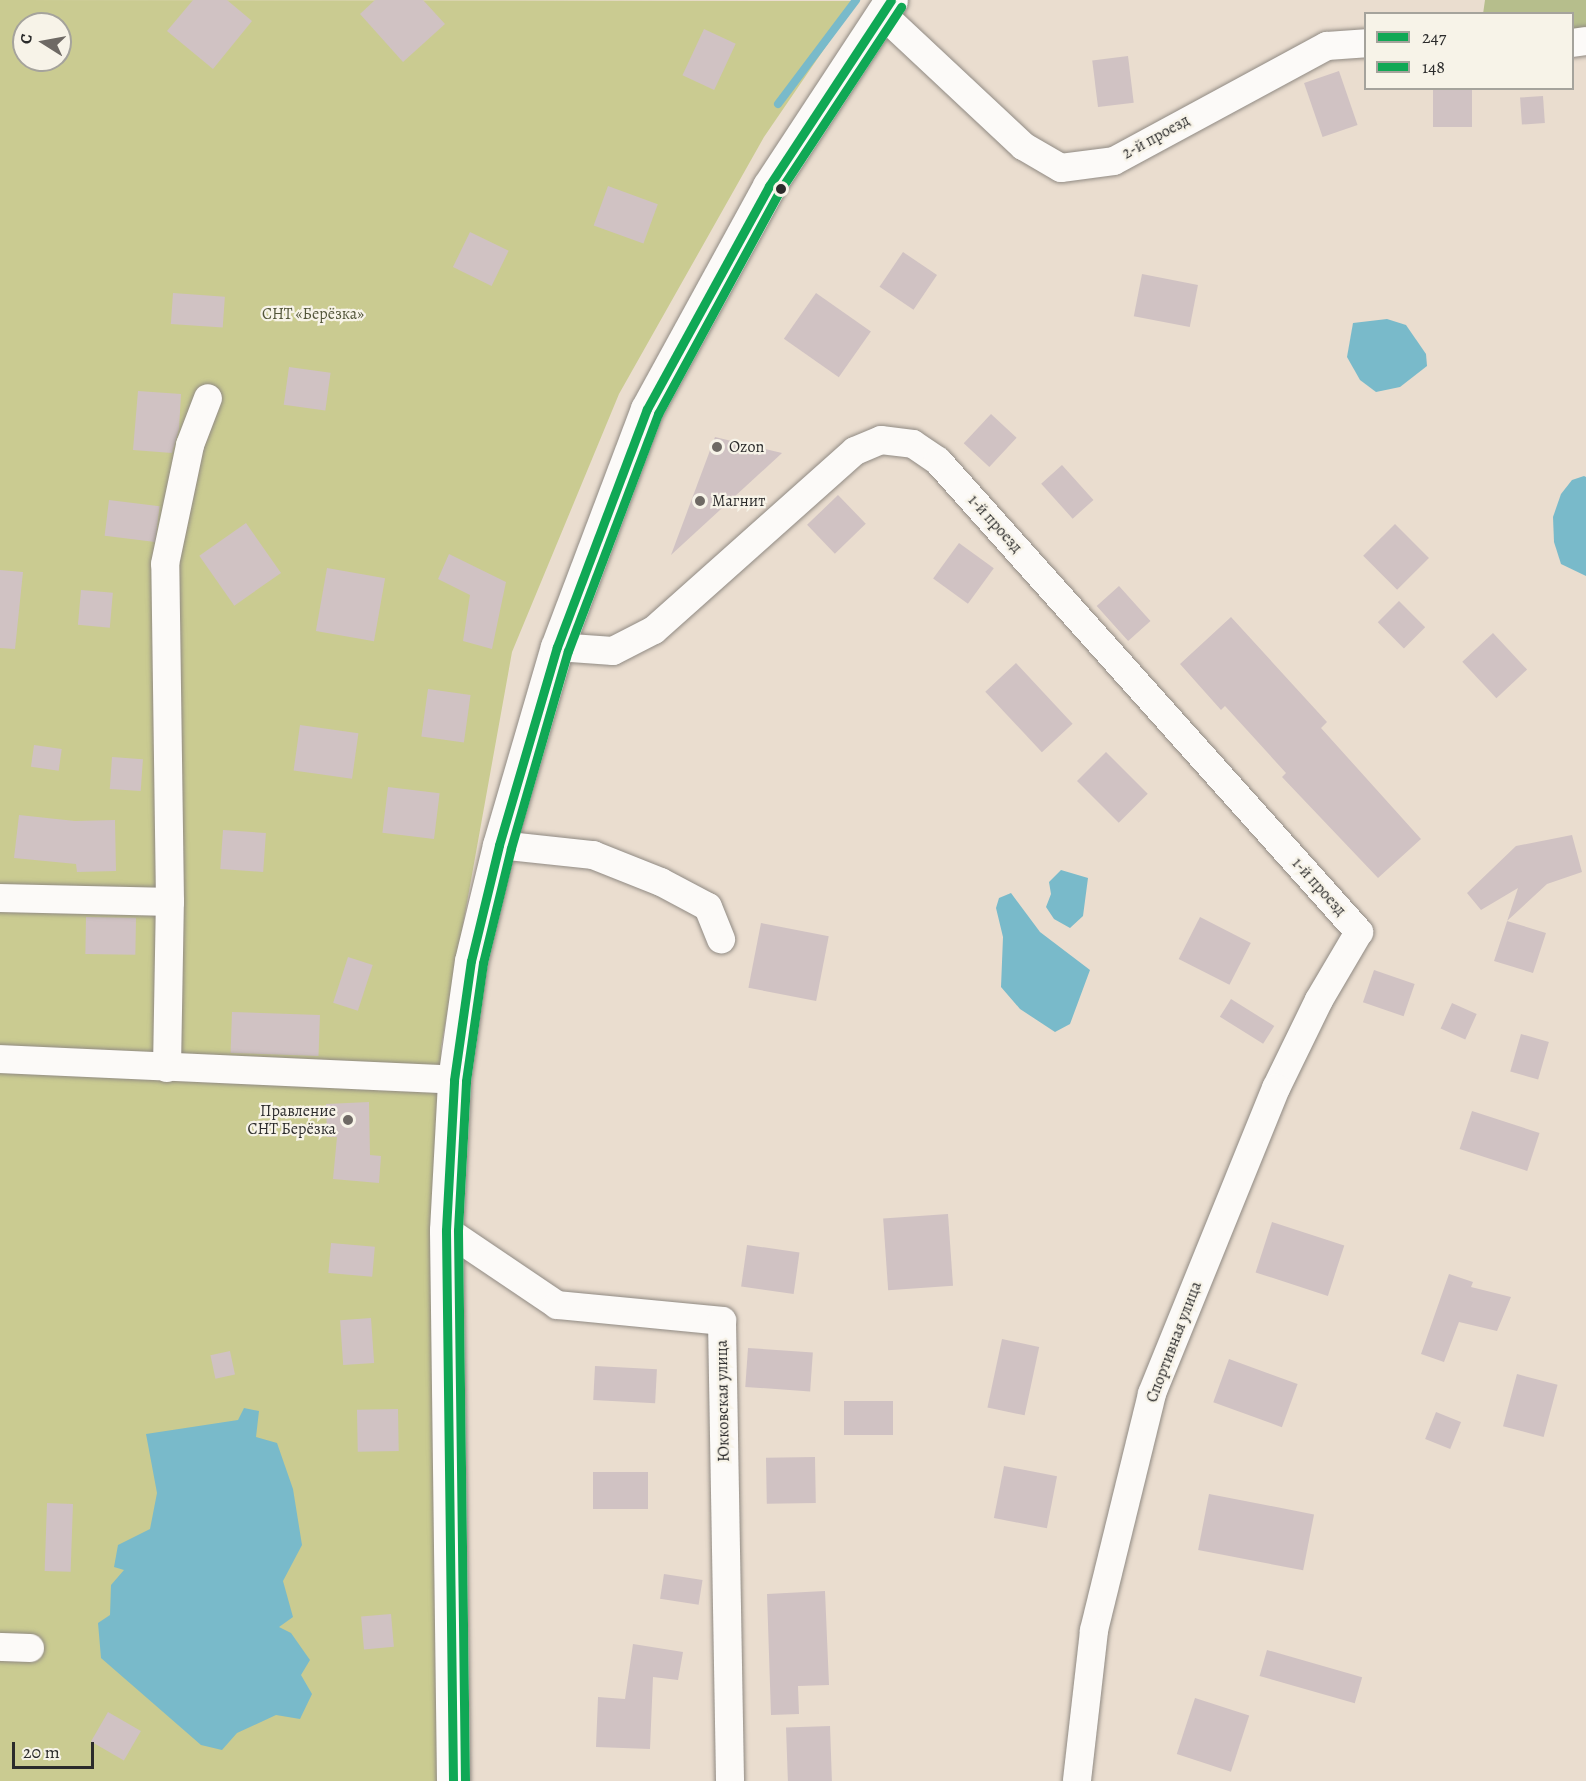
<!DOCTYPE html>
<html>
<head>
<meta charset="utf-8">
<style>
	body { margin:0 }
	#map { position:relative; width:1586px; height:1781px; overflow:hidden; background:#eaddcf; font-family:Alegreya,serif }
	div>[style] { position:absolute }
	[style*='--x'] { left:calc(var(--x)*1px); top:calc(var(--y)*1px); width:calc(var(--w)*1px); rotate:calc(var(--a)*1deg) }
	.green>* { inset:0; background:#cacb91 }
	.forest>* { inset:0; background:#b6be8c }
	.water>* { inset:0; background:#79baca }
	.stream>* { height:8px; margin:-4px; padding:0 4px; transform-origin:4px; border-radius:4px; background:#79baca }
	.building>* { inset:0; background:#d0c2c3; transform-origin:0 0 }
	.roads { filter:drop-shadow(0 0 2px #908a83) drop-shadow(0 0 2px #908a83) }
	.street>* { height:28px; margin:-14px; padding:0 14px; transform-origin:14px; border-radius:14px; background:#fcfaf8 }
	.secondary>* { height:33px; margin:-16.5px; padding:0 16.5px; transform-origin:16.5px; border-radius:16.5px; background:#fcfaf8 }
	.bus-1>* { height:9px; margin:-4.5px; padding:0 4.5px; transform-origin:4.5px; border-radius:4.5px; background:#10a855 }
	.bus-2>* { height:9px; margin:-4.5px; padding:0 4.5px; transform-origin:4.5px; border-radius:4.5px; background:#10a855 }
	.dots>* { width:16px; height:16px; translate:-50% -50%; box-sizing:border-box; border:3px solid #f7f3e8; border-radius:50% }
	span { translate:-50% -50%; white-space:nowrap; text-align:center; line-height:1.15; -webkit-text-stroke:4.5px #f7f3e8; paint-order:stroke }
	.street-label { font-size:16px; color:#2b2b2b }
	.park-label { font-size:16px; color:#53563a }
	.poi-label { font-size:16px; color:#2b2b2b }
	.left { translate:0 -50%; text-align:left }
	.right { translate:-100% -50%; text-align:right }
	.legend { position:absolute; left:1364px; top:12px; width:210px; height:78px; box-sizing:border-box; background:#f7f3e8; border:2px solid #a5a39c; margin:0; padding:8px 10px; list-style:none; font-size:18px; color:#2b2b2b }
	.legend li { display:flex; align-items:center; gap:12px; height:30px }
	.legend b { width:30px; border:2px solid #a5a39c }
	.north { position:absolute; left:12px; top:12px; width:60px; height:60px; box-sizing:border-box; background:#f7f3e8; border:2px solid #a5a39c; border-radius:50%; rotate:281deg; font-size:16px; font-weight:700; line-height:24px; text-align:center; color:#2b2b2b }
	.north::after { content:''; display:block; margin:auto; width:21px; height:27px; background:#6e6964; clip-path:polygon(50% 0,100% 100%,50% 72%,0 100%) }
	.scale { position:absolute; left:12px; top:1742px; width:82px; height:27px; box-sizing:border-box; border:3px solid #2b2b2b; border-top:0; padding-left:8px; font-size:18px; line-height:21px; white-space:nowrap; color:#2b2b2b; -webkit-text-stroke:4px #f7f3e8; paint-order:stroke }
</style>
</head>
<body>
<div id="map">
	<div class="green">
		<i style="clip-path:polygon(evenodd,0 0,857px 1px,764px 137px,619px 394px,512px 652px,441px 1047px,437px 1781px,0 1781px,0 0,24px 24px,60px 24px,60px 60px,24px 60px,24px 24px)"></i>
	</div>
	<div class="forest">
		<i style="clip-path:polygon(1485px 0,1586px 0,1586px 30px,1573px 31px,1572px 14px,1483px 14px)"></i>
	</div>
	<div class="water">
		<i style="clip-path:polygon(1387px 319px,1406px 325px,1426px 354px,1427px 366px,1400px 387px,1376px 392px,1360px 380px,1347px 357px,1353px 323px)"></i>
		<i style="clip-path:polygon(1584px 476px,1586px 477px,1586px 576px,1561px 564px,1554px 542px,1553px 517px,1561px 494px,1572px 480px)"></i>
		<i style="clip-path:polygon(1061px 870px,1088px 878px,1083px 916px,1070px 928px,1054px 919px,1046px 907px,1051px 894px,1049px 882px)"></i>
		<i style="clip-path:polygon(1011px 893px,1040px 932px,1090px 970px,1070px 1024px,1055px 1032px,1020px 1009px,1001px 987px,1003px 937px,996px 908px,999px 898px)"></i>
		<i style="clip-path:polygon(244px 1408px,259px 1411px,256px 1437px,277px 1443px,293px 1489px,302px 1545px,283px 1581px,293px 1617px,279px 1627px,291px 1633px,310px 1660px,301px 1675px,312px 1694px,300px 1719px,276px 1715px,237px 1733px,222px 1750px,201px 1745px,101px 1658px,98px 1623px,110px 1615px,111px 1585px,124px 1570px,114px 1567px,118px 1545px,150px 1529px,157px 1493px,146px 1434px,238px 1420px)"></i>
	</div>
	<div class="stream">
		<i style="--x:778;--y:104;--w:130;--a:-53.1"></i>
	</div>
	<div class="building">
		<i style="clip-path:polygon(193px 0,227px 0,252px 21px,213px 69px,167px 31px)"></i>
		<i style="clip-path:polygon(375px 0,423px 0,445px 24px,403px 62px,360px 14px)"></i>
		<i style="left:704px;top:29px;width:35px;height:51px;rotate:25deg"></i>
		<i style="left:1128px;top:56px;width:47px;height:36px;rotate:83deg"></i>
		<i style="left:1339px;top:71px;width:57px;height:37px;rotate:71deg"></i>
		<i style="left:1433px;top:88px;width:39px;height:39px"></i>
		<i style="left:1543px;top:96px;width:27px;height:23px;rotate:86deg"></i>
		<i style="left:608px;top:186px;width:53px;height:42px;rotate:20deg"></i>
		<i style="left:470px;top:232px;width:43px;height:39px;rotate:26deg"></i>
		<i style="left:903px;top:252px;width:41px;height:42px;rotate:34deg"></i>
		<i style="left:1142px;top:274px;width:57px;height:43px;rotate:11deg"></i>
		<i style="left:173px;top:293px;width:52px;height:31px;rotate:4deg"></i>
		<i style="left:816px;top:293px;width:67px;height:56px;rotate:35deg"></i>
		<i style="left:289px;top:367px;width:42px;height:38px;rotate:8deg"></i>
		<i style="clip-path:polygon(138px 391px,181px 394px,179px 429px,172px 453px,133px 450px)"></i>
		<i style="left:991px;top:414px;width:35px;height:40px;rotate:43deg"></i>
		<i style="clip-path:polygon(715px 437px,782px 453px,671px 555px)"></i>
		<i style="left:1062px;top:465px;width:47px;height:28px;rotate:48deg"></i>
		<i style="left:838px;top:495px;width:40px;height:43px;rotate:46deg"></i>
		<i style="left:109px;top:500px;width:51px;height:36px;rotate:7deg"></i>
		<i style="left:246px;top:523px;width:61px;height:57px;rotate:55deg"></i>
		<i style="left:1395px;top:524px;width:48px;height:45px;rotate:45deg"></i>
		<i style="left:959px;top:543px;width:43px;height:44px;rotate:36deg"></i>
		<i style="clip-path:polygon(449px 554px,506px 582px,492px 649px,463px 641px,470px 595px,438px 579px)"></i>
		<i style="left:327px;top:568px;width:59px;height:64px;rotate:10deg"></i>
		<i style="clip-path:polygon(0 570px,23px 572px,15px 649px,0 648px)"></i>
		<i style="left:1119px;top:586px;width:47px;height:30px;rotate:48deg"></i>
		<i style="left:81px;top:590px;width:32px;height:35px;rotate:5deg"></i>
		<i style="left:1399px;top:601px;width:37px;height:30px;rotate:45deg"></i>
		<i style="clip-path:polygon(1231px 617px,1327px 722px,1321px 728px,1421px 839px,1378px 878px,1282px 777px,1286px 773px,1225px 706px,1221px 710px,1180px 664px)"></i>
		<i style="left:1493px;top:633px;width:50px;height:42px;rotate:47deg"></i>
		<i style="left:1016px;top:663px;width:83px;height:42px;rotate:47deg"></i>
		<i style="left:428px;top:689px;width:43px;height:48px;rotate:8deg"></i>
		<i style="left:300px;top:725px;width:59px;height:46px;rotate:8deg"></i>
		<i style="left:34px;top:745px;width:28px;height:22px;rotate:8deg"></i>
		<i style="left:1106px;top:752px;width:59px;height:41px;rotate:45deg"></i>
		<i style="left:112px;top:757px;width:31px;height:32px;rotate:4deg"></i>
		<i style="left:388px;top:787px;width:52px;height:46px;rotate:7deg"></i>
		<i style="clip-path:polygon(19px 815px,75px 821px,115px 820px,116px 871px,77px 872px,76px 864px,14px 858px)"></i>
		<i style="left:223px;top:830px;width:43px;height:39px;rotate:4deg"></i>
		<i style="clip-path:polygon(1572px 835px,1582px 872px,1547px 884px,1507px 921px,1546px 933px,1533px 973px,1494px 961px,1518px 888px,1481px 910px,1467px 893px,1516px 846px)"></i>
		<i style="left:86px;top:917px;width:50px;height:37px;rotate:1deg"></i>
		<i style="left:1200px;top:917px;width:57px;height:47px;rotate:27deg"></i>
		<i style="left:761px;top:923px;width:69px;height:66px;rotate:11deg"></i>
		<i style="left:348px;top:957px;width:26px;height:48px;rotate:18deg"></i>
		<i style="left:1374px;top:970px;width:43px;height:34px;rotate:19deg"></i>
		<i style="left:1231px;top:999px;width:51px;height:21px;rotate:32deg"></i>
		<i style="left:1452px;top:1003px;width:27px;height:28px;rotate:24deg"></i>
		<i style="left:232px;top:1012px;width:88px;height:41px;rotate:2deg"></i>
		<i style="left:1521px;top:1034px;width:29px;height:39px;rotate:16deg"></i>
		<i style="clip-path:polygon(369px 1102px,370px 1155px,381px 1156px,379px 1183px,333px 1179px,337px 1137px,327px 1137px,326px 1104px)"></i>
		<i style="left:1472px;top:1111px;width:71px;height:40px;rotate:18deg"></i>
		<i style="left:948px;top:1214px;width:72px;height:65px;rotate:86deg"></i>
		<i style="left:1272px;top:1222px;width:76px;height:53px;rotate:18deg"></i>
		<i style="left:331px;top:1243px;width:44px;height:30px;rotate:5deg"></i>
		<i style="left:747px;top:1245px;width:53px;height:42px;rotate:8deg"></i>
		<i style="clip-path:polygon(1449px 1274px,1473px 1282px,1471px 1287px,1511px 1297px,1497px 1331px,1459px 1322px,1444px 1362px,1421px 1354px)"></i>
		<i style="left:371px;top:1318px;width:45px;height:31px;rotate:86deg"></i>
		<i style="left:1002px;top:1339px;width:38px;height:70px;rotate:12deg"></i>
		<i style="left:748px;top:1348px;width:65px;height:39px;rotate:4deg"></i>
		<i style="left:230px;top:1351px;width:24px;height:20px;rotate:78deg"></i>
		<i style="left:1229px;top:1359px;width:73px;height:46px;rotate:20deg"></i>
		<i style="left:595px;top:1366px;width:62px;height:34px;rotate:3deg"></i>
		<i style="left:1517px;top:1374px;width:42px;height:54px;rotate:15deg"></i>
		<i style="left:844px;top:1401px;width:49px;height:34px"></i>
		<i style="left:398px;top:1409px;width:42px;height:41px;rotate:89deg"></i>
		<i style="left:1436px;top:1412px;width:27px;height:29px;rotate:22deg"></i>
		<i style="left:815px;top:1457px;width:46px;height:49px;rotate:89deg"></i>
		<i style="left:1004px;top:1466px;width:54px;height:53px;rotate:11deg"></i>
		<i style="left:593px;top:1472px;width:55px;height:37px"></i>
		<i style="left:1209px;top:1494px;width:107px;height:57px;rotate:11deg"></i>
		<i style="left:47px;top:1503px;width:26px;height:68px;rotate:2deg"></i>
		<i style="left:664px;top:1574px;width:39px;height:25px;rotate:9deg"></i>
		<i style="clip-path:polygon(825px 1591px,829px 1685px,798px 1686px,799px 1714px,771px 1715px,767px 1594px)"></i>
		<i style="left:391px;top:1614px;width:33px;height:30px;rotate:85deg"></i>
		<i style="clip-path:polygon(633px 1644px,683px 1652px,678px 1680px,653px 1677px,650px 1749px,596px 1747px,598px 1697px,625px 1699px)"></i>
		<i style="left:1267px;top:1650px;width:99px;height:27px;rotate:16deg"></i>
		<i style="left:1195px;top:1698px;width:57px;height:59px;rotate:18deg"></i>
		<i style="left:108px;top:1712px;width:38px;height:34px;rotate:30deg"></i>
		<i style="left:830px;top:1726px;width:55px;height:44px;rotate:88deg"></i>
	</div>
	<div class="roads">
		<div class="street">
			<i style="--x:881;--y:13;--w:195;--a:43.1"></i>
			<i style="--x:1023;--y:146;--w:44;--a:30.1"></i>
			<i style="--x:1061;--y:168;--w:53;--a:-7.5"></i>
			<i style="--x:1114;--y:161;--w:242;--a:-28.4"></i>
			<i style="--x:1327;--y:46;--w:39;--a:-4"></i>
			<i style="--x:1572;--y:43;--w:14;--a:-8"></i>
			<i style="--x:557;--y:647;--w:56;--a:4.1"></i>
			<i style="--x:613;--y:651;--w:46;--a:-27.1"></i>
			<i style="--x:654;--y:630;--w:269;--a:-41.7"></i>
			<i style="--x:855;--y:451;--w:28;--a:-23"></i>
			<i style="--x:881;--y:440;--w:32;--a:7"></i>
			<i style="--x:913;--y:444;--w:30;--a:34"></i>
			<i style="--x:938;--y:461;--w:632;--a:48.21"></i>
			<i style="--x:1359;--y:932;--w:79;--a:120.5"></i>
			<i style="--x:1319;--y:1000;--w:98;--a:116"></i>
			<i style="--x:1276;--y:1088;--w:330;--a:112.1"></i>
			<i style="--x:1152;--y:1394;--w:244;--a:103.8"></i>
			<i style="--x:1094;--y:1631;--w:151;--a:96.5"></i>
			<i style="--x:499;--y:845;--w:95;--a:6.1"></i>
			<i style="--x:593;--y:855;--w:73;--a:21.7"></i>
			<i style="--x:661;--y:882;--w:53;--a:28"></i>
			<i style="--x:708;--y:907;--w:35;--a:68"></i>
			<i style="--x:0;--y:898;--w:170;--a:1.3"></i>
			<i style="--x:0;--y:1059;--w:454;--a:2.6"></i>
			<i style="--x:167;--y:1068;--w:166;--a:-89"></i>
			<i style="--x:170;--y:902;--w:338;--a:-90.8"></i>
			<i style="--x:165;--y:564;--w:122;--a:-78.1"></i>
			<i style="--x:190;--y:445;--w:50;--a:-69"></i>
			<i style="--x:446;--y:1230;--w:134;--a:34"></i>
			<i style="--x:557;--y:1305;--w:166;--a:5.5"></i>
			<i style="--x:722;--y:1321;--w:460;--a:89"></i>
			<i style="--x:0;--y:1647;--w:30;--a:2"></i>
		</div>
		<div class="secondary">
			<i style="--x:453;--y:1781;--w:551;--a:-90.73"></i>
			<i style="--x:446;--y:1230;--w:150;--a:-86.9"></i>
			<i style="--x:454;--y:1080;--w:120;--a:-81.9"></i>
			<i style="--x:471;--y:961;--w:119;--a:-76.4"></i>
			<i style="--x:499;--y:845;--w:206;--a:-73.7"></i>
			<i style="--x:557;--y:647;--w:254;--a:-69.3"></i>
			<i style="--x:647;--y:409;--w:254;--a:-61.3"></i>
			<i style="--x:769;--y:186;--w:222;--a:-56.7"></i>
		</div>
	</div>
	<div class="bus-1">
		<i style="--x:453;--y:1781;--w:551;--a:-90.73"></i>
		<i style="--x:446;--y:1230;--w:150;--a:-86.9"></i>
		<i style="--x:454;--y:1080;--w:120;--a:-81.9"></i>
		<i style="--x:471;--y:961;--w:119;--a:-76.4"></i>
		<i style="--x:499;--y:845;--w:206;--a:-73.7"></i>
		<i style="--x:557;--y:647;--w:254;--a:-69.3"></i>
		<i style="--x:647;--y:409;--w:254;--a:-61.3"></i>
		<i style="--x:769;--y:186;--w:222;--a:-56.7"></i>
	</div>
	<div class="bus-2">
		<i style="--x:465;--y:1781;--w:551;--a:-90.73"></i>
		<i style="--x:458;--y:1230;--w:149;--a:-86.9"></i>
		<i style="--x:466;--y:1081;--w:119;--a:-81.8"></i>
		<i style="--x:483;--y:963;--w:118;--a:-76.3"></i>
		<i style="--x:511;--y:848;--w:205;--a:-73.9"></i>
		<i style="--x:568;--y:651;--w:254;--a:-69.2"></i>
		<i style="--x:658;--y:414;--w:253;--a:-61.4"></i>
		<i style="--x:779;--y:192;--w:222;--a:-56.6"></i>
	</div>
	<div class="dots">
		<i style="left:781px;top:189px;background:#2b2b2b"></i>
		<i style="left:717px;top:447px;background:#6e6964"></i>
		<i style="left:700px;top:501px;background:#6e6964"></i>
		<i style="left:348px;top:1120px;background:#6e6964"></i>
	</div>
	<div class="street-label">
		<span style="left:1156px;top:137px;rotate:-29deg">2-й проезд</span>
		<span style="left:995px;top:524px;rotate:48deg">1-й проезд</span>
		<span style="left:1319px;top:887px;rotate:48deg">1-й проезд</span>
		<span style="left:1174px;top:1342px;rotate:-69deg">Спортивная улица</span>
		<span style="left:723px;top:1401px;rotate:-91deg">Юкковская улица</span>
	</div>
	<div class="park-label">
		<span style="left:313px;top:314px">СНТ «Берёзка»</span>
	</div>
	<div class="poi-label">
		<span class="left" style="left:729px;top:447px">Ozon</span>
		<span class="left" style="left:712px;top:501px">Магнит</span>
		<span class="right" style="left:336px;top:1120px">Правление<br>СНТ Берёзка</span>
	</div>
	<ul class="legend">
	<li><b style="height:8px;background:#10a855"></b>247</li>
	<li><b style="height:8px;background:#10a855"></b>148</li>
	</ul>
	<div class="north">С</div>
	<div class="scale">20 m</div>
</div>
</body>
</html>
